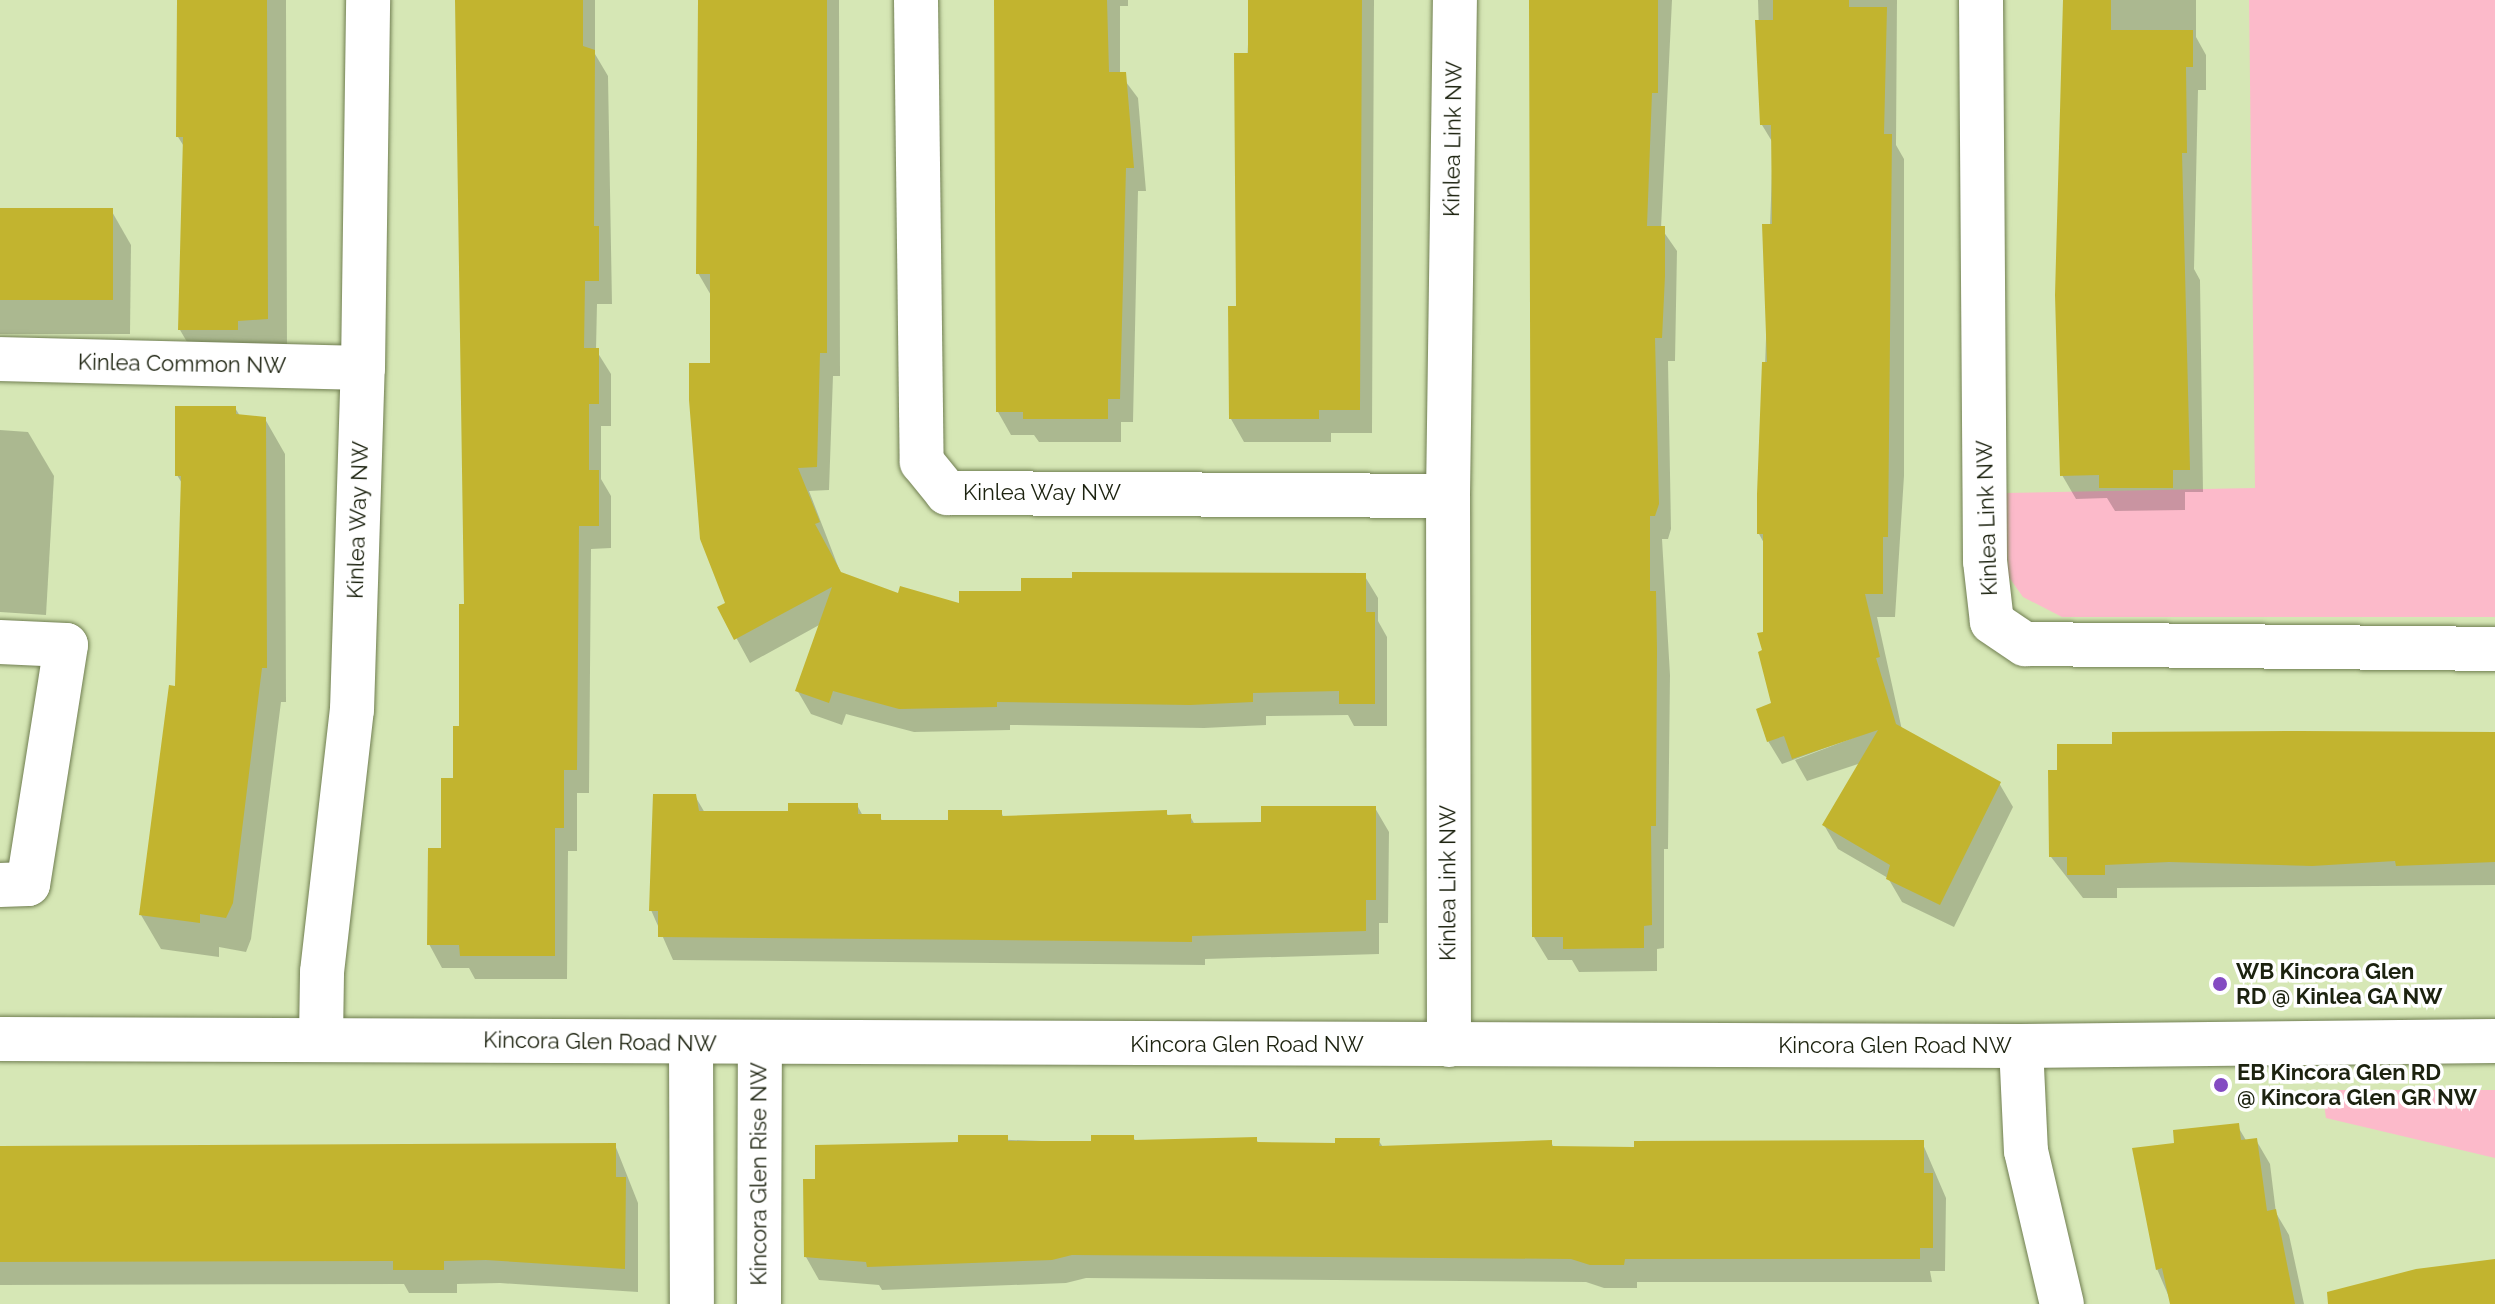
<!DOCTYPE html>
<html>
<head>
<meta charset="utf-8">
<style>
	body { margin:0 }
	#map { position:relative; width:2495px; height:1304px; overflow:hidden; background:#d6e7b5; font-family:Raleway,sans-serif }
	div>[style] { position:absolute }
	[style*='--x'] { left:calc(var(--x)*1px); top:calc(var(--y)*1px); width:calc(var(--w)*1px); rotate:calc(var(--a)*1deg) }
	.green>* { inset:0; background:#fcbaca }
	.shadow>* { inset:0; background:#0003 }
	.building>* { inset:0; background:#c2b42f; transform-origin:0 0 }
	.roads { filter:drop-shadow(0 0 2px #707e51) drop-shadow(0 0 2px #707e51) }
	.minor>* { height:44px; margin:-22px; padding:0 22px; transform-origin:22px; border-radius:22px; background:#fff }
	.dots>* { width:22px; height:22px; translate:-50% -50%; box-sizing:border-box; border:4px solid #fff; border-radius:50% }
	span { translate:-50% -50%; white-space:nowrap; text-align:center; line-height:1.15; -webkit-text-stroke:7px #fff; paint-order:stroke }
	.street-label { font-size:22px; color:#1c220f }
	.poi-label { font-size:22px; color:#1c220f; font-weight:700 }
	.left { translate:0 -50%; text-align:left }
</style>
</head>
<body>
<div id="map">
	<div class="green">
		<i style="clip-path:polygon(2249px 0,2495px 0,2495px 617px,2062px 617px,2023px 597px,2008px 576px,2005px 493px,2255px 488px)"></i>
		<i style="clip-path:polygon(2322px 1090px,2495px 1090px,2495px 1158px,2326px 1118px)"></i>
	</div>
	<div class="shadow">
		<i style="clip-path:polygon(178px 0,286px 0,287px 353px,200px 364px,180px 330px,185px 148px,178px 137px)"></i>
		<i style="clip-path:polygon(457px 0,595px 0,595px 54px,608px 76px,612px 304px,597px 304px,596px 350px,611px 374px,611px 426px,601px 426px,601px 479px,611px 496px,611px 548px,591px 549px,589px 793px,577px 793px,577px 851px,568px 851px,567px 979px,475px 979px,469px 968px,442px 968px,429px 944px,461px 728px,466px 606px)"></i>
		<i style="clip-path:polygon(698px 0,839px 0,840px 376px,833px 376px,829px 490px,809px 491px,841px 574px,900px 596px,961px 606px,1023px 593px,1364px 575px,1378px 598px,1378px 621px,1387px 637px,1387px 726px,1354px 726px,1348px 715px,1266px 716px,1266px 725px,1204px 728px,1010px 725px,1010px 730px,914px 732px,846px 714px,842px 725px,811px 714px,797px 690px,821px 624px,750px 663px,720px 608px,728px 604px,712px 297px,698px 273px)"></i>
		<i style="clip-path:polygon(996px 0,1128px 0,1128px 6px,1120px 6px,1120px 74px,1138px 98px,1146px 191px,1138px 191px,1133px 422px,1121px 422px,1121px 442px,1039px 442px,1034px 435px,1011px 435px,998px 412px)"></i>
		<i style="clip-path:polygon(1250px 0,1374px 0,1372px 433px,1331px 433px,1331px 442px,1244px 442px,1231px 419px)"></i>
		<i style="clip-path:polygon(1531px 0,1672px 0,1661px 228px,1677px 251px,1675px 361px,1668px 361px,1671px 529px,1668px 539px,1662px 539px,1670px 675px,1668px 849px,1664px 849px,1664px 948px,1657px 949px,1657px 971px,1579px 972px,1572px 960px,1548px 960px,1534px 937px)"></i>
		<i style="clip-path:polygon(1758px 0,1897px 0,1896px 145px,1904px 159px,1904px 476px,1895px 617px,1877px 617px,1902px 730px,1999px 783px,2013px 807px,1954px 927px,1902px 902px,1888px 878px,1838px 849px,1824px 825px,1861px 763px,1807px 781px,1795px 760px,1887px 725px,1782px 764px,1768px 741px,1773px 705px,1765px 633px,1765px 545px,1759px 534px,1773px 143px,1762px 125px)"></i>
		<i style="clip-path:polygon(2063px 0,2196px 0,2196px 37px,2206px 55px,2206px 90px,2198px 90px,2194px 269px,2200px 280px,2203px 492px,2185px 492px,2185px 510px,2115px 511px,2107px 498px,2076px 499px,2062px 475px)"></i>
		<i style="clip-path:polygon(0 210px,111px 210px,131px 245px,130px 334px,0 334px)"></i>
		<i style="clip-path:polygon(235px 408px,240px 416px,265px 419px,285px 454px,286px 702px,281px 702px,251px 939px,246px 952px,219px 947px,219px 957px,161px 949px,141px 915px,177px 688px,183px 485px,177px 475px)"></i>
		<i style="clip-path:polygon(0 430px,28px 432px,54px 476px,46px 615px,0 612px)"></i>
		<i style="clip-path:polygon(2495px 733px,2495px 885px,2117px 888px,2117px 898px,2083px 898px,2051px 857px)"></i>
		<i style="clip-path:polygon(695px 796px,705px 813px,790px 813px,857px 805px,863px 816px,879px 816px,883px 822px,950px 822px,1001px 812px,1004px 818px,1166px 812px,1169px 817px,1190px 816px,1195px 825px,1263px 824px,1375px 808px,1389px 832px,1388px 923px,1379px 923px,1379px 954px,1205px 959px,1205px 965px,673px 960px,651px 910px)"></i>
		<i style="clip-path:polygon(2237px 1125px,2247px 1142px,2256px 1140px,2270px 1164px,2276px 1213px,2289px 1235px,2304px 1304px,2172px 1304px,2157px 1269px,2176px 1144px)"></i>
		<i style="clip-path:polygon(1133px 1137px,1136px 1142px,1256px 1139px,1259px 1144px,1337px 1145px,1378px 1140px,1383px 1147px,1551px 1142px,1554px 1148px,1636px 1149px,1922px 1142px,1946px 1198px,1945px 1271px,1930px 1271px,1932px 1282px,1637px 1282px,1637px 1288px,1604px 1288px,1586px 1282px,1086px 1278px,1066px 1283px,882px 1290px,879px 1285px,819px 1280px,806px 1257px,817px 1181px,960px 1144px,960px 1138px,1093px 1143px)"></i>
		<i style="clip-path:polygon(615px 1145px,638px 1203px,638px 1292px,500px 1283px,457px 1284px,457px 1293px,409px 1293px,404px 1284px,0 1285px,0 1147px)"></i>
	</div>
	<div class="building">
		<i style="clip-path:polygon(177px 0,267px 0,268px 319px,238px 321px,238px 330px,178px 330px,183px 137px,176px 137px)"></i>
		<i style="clip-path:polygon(455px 0,583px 0,583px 46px,595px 50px,594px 226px,599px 226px,599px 281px,585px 281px,584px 348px,599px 348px,599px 404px,589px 404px,589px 470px,599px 470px,599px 526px,579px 526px,577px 770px,564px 770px,564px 828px,555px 828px,555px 956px,460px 956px,459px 945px,427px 945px,428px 848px,441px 848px,441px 778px,453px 778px,453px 726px,459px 726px,459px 604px,464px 604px)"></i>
		<i style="clip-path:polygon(698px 0,827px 0,827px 353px,820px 353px,817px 467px,798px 468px,820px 522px,815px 524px,841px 572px,898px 593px,900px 586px,959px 603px,959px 591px,1021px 591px,1021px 578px,1072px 578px,1072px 572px,1366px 573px,1366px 612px,1375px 612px,1375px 704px,1339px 704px,1339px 691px,1253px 693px,1253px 702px,1190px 705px,997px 702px,997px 707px,899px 709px,833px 691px,829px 703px,795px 691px,832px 587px,734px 640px,717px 607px,725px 603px,700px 539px,689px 400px,689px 363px,710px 363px,710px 274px,696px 274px)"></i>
		<i style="clip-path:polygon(994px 0,1107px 0,1109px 72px,1126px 72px,1134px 168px,1126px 168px,1120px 399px,1108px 399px,1108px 419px,1023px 419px,1023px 412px,996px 412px)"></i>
		<i style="clip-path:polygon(1248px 0,1362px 0,1360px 410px,1319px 410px,1319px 419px,1229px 419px,1228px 306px,1236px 306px,1234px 53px,1248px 53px)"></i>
		<i style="clip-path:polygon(1529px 0,1658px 0,1658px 93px,1652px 93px,1647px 226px,1665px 226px,1665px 276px,1662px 338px,1655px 338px,1659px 504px,1655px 516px,1650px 516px,1650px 591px,1656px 591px,1657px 650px,1656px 826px,1651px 826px,1652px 925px,1644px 926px,1644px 948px,1563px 949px,1563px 937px,1532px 937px)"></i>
		<i style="clip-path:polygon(1773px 0,1849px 0,1849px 7px,1887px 7px,1884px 134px,1892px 134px,1888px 537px,1883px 537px,1883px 594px,1865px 594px,1880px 657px,1876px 658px,1896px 724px,2001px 782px,1940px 905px,1886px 879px,1890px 865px,1822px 825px,1878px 730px,1792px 759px,1784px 736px,1767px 742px,1756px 709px,1771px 703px,1758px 652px,1762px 650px,1757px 633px,1763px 632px,1763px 534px,1757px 534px,1757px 494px,1762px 362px,1767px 362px,1762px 224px,1772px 224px,1771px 125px,1760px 125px,1755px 20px,1773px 20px)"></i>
		<i style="clip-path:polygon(2063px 0,2111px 0,2111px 30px,2193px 30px,2193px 67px,2186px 67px,2187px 153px,2182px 153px,2190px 470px,2173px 470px,2173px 488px,2099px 488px,2099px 475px,2060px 476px,2055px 295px)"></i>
		<i style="left:0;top:208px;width:113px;height:92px"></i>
		<i style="clip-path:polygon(175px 406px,236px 406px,236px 414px,266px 417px,267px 668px,262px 668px,233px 903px,226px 918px,200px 914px,200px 923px,139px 915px,169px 685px,175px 686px,181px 476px,175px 476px)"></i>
		<i style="clip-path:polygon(2300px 731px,2495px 732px,2495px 862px,2396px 866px,2395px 861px,2312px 866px,2169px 862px,2105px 865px,2105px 875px,2067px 875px,2067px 857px,2049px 857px,2048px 770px,2057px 770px,2057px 744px,2112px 744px,2112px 732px)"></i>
		<i style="clip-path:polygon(653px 794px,696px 794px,699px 811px,788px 811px,788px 803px,858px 803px,858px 814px,881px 814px,881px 820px,948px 820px,948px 810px,1002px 810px,1002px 816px,1167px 810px,1167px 815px,1191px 814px,1191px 823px,1261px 822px,1261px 806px,1376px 806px,1376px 900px,1366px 900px,1366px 931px,1192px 936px,1192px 942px,658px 937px,658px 911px,649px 911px)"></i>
		<i style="clip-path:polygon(2239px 1123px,2241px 1140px,2257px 1138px,2267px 1211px,2276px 1209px,2295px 1304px,2170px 1304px,2162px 1268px,2156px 1270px,2132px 1148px,2174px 1143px,2173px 1130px)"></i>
		<i style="clip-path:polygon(958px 1135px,1008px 1135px,1008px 1141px,1091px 1141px,1091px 1135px,1134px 1135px,1134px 1140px,1257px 1137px,1257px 1142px,1335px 1143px,1335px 1138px,1380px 1138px,1379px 1146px,1552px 1140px,1552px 1146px,1634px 1147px,1634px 1141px,1924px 1140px,1924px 1173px,1933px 1173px,1933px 1248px,1920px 1248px,1920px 1259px,1625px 1259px,1624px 1265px,1590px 1265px,1571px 1259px,1072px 1255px,1052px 1260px,867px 1267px,866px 1262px,804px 1257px,803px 1179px,815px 1179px,815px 1145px,958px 1142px)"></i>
		<i style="clip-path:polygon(616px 1143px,616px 1177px,626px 1177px,625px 1269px,486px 1260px,444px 1261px,444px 1270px,393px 1270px,393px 1261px,0 1262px,0 1146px)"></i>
		<i style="clip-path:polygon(2495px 1259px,2495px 1304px,2328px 1304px,2327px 1292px,2416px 1269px)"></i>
	</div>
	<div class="roads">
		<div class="minor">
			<i style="--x:916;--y:0;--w:462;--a:89.3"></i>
			<i style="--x:922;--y:462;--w:40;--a:51"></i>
			<i style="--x:947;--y:493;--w:501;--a:0.34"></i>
			<i style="--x:1981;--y:0;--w:561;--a:89.59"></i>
			<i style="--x:1985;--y:561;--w:61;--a:83.5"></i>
			<i style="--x:1992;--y:622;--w:40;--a:34"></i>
			<i style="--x:2025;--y:644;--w:470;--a:0.6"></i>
			<i style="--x:0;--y:359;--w:363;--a:1.4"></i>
			<i style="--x:0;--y:642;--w:66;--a:2.6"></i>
			<i style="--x:66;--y:645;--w:242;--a:99"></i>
			<i style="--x:28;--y:884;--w:28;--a:178"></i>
			<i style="--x:321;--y:1038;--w:66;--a:-89.1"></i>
			<i style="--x:322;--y:972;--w:264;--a:-83.5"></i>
			<i style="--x:352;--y:710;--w:342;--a:-88.2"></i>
			<i style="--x:363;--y:368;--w:368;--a:-89.2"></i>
			<i style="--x:0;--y:1039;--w:2021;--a:0.2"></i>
			<i style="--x:2021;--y:1046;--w:474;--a:-0.6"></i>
			<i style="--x:691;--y:1043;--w:261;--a:89.8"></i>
			<i style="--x:1449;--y:1045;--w:549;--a:-90.1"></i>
			<i style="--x:1448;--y:496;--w:496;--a:-89.2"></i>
			<i style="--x:2021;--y:1046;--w:105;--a:87.3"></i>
			<i style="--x:2026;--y:1151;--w:157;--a:76.8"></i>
			<i style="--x:759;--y:1304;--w:260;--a:-89.8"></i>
		</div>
	</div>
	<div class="dots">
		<i style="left:2220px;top:984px;background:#844bc2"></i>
		<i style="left:2221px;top:1085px;background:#844bc2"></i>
	</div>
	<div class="street-label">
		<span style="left:1453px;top:139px;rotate:-89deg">Kinlea Link NW</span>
		<span style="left:182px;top:364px;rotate:1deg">Kinlea Common NW</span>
		<span style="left:1042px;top:493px">Kinlea Way NW</span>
		<span style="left:1987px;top:518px;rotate:-92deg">Kinlea Link NW</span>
		<span style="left:358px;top:520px;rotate:-88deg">Kinlea Way NW</span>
		<span style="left:1448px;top:883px;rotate:-90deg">Kinlea Link NW</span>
		<span style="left:600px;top:1042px;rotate:1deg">Kincora Glen Road NW</span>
		<span style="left:1247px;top:1045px">Kincora Glen Road NW</span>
		<span style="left:1895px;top:1046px">Kincora Glen Road NW</span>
		<span style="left:759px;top:1174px;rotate:-90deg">Kincora Glen Rise NW</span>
	</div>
	<div class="poi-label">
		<span class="left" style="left:2236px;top:984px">WB Kincora Glen<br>RD @ Kinlea GA NW</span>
		<span class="left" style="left:2237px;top:1085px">EB Kincora Glen RD<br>@ Kincora Glen GR NW</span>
	</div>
</div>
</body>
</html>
